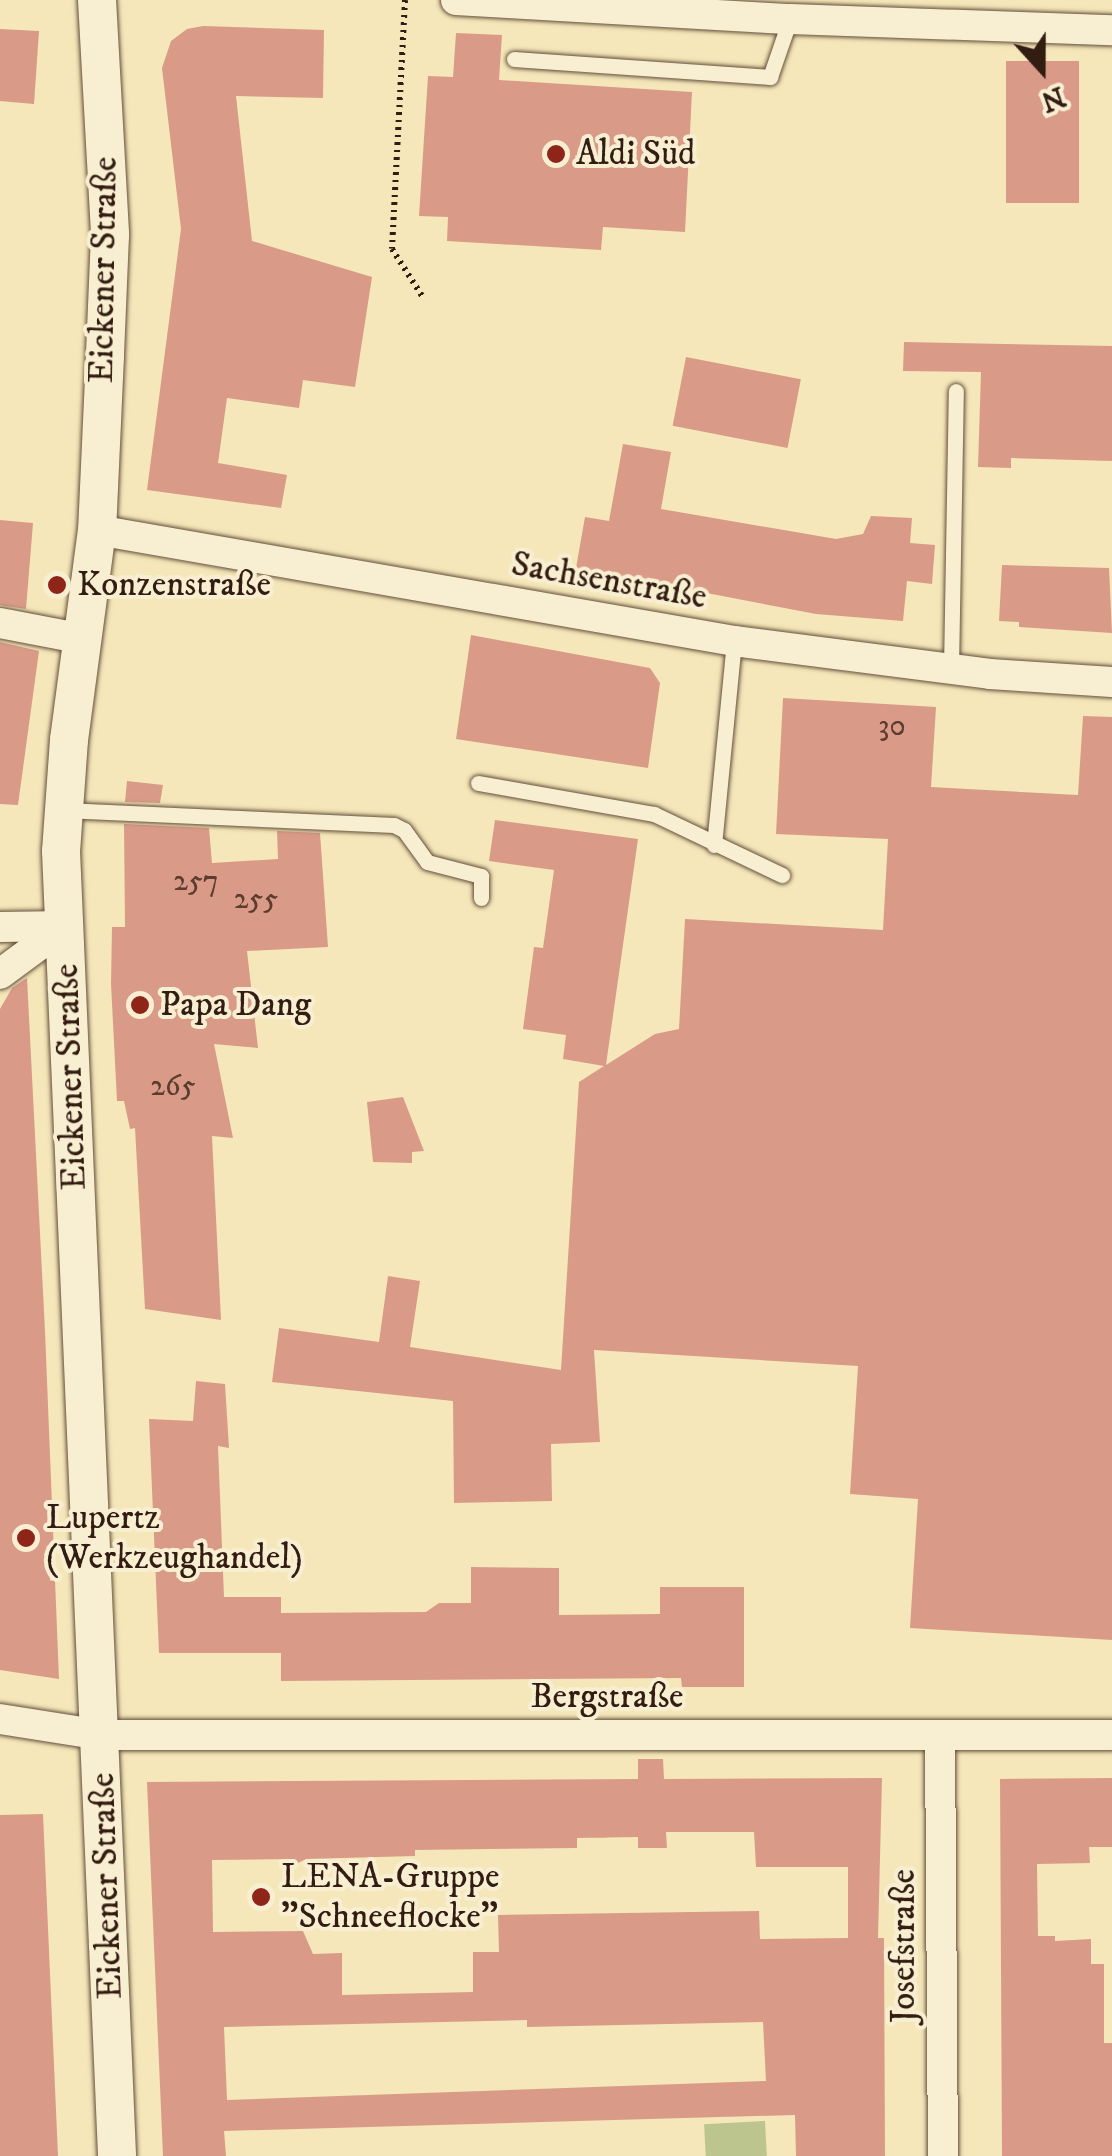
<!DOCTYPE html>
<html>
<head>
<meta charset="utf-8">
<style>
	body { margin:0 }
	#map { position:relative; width:1112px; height:2156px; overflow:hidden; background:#f5e7b9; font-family:"IM FELL DW Pica",serif }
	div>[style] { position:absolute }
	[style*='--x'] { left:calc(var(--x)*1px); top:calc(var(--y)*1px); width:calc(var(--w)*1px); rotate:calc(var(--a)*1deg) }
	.green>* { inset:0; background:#bdc58f; transform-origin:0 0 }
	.building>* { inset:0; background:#d99b87; transform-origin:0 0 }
	.path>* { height:6px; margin-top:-3px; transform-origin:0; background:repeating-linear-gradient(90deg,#331c11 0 2.5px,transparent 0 7.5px) }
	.roads { filter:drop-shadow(0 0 2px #644f3b) drop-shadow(0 0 2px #644f3b) }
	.service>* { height:15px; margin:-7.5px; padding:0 7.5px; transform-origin:7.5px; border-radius:7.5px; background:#f8efd2 }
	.minor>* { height:30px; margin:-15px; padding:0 15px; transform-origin:15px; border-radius:15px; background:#f8efd2 }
	.tertiary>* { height:38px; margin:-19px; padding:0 19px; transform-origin:19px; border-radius:19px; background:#f8efd2 }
	.dots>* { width:28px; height:28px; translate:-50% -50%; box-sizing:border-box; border:5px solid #f8efd2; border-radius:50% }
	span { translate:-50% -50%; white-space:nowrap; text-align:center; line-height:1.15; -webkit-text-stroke:8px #f8efd2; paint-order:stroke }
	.number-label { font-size:30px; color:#5c3c2e }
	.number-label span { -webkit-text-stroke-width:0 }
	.poi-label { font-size:35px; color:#331c11 }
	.left { translate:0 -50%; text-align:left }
	.street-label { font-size:35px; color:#331c11 }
	.north { position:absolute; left:992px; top:20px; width:100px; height:100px; -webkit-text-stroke:8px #f8efd2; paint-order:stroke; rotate:159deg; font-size:28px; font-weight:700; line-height:40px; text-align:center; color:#331c11 }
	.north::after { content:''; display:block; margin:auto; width:35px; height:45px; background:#331c11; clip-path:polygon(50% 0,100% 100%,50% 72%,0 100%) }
</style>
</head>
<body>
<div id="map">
	<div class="green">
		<i style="left:765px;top:2121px;width:35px;height:61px;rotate:87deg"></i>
	</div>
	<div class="building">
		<i style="clip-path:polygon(203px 26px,324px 30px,323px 98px,236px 96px,252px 241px,372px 277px,355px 387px,303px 380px,299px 408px,227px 398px,218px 463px,287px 475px,281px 508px,147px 490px,181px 229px,162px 68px,171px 41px,187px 29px)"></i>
		<i style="clip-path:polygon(0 29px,39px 31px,34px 104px,0 101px)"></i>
		<i style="clip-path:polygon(456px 33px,502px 35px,499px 80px,692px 92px,685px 232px,603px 227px,601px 250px,447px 241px,448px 217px,419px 216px,428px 76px,453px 77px)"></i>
		<i style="left:1006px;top:61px;width:73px;height:142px"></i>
		<i style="clip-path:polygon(904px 342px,1112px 346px,1112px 461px,1011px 458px,1011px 468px,978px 467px,981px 372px,903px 371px)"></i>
		<i style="left:686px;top:357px;width:117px;height:70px;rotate:11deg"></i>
		<i style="clip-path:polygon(623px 444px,671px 452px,661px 509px,836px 539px,863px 534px,871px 516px,912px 518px,910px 543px,935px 545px,932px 584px,907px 581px,903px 621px,816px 614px,576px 568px,585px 517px,609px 521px)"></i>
		<i style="clip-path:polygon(0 520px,33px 523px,26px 609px,0 605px)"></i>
		<i style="clip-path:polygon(1002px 565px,1109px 568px,1112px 633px,1019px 627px,1019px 622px,999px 621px)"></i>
		<i style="clip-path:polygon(471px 635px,650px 668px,660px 683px,648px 768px,456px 739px)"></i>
		<i style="clip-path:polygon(0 642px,39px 651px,18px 805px,0 804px)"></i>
		<i style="clip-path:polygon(783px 698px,936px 707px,931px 787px,1078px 795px,1083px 716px,1112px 717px,1112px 1640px,910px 1628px,918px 1499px,850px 1494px,858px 1366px,594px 1350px,600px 1442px,551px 1444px,552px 1501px,454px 1503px,453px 1401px,272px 1382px,279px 1328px,379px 1342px,388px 1276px,420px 1281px,410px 1347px,561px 1370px,579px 1082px,604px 1066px,563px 1059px,566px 1035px,523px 1029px,534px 947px,543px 948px,554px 870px,489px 861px,495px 820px,638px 839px,606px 1065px,655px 1034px,679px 1029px,685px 919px,883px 930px,888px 839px,776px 834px)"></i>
		<i style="clip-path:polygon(127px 781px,163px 785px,160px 803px,125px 802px)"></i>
		<i style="clip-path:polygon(124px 824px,209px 828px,212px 863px,278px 859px,277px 831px,320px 833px,328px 947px,247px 951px,258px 1048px,214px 1044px,233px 1138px,212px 1136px,221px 1320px,145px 1309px,135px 1128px,130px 1129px,124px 1101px,117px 1101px,111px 984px,112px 927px,125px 927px)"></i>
		<i style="clip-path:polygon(27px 978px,45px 1331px,59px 1679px,0 1670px,0 1009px,12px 988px)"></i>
		<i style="clip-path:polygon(403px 1097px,424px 1151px,412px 1152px,412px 1163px,373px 1162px,367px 1102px)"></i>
		<i style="clip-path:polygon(196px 1381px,225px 1384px,229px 1448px,218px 1446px,224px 1597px,281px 1597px,281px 1613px,426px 1612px,439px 1603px,471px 1603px,471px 1567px,559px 1568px,559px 1615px,660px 1614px,660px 1587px,744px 1587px,744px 1687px,682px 1687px,681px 1678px,281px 1681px,281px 1653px,159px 1653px,149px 1419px,193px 1421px)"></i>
		<i style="clip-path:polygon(evenodd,638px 1759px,663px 1759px,664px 1779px,882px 1778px,878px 1938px,884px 1938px,885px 2156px,796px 2156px,795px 2115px,224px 2131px,226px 2156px,163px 2156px,147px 1782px,638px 1779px,638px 1759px,666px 1832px,754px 1832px,756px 1867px,848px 1867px,848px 1938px,760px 1939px,759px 1911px,498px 1915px,499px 1952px,473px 1952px,473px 1992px,342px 1995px,342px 1953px,313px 1954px,303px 1931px,213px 1932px,212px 1860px,294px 1859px,296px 1864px,306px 1859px,415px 1856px,415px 1850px,577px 1848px,577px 1838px,638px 1837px,638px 1848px,667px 1848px,666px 1832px,638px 1759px,527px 2020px,527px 2027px,763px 2022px,766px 2081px,227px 2100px,224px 2027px,527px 2020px)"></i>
		<i style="clip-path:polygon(1112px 1778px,1112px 1847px,1089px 1847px,1090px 1863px,1037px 1864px,1038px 1936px,1055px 1936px,1055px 1941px,1091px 1939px,1091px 1964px,1104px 1964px,1104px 2043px,1112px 2043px,1112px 2156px,1002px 2156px,1000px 1779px)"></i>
		<i style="clip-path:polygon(43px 1814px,58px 2156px,0 2156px,0 1815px)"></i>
	</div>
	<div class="path">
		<i style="--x:405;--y:0;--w:249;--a:93"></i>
		<i style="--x:392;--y:249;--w:56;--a:57.4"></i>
	</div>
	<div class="roads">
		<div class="service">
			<i style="--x:514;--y:59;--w:257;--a:4"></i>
			<i style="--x:770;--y:77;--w:61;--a:-71"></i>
			<i style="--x:951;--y:669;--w:278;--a:-89"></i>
			<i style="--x:478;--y:783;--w:179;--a:10"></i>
			<i style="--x:654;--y:814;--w:142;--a:25.5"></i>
			<i style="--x:64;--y:810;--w:330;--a:2.6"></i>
			<i style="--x:394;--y:825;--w:11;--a:27"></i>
			<i style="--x:404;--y:830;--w:39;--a:54"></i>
			<i style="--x:427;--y:862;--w:56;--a:14.5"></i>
			<i style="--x:481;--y:876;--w:22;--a:90"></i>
			<i style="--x:714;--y:845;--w:205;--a:-84.4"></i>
		</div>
		<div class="minor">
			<i style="--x:456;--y:0;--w:335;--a:3.3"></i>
			<i style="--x:790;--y:19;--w:322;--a:2"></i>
			<i style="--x:97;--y:530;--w:647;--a:9.88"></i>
			<i style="--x:734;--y:641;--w:258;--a:7.3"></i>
			<i style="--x:990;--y:674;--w:122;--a:3.8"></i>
			<i style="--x:0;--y:623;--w:85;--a:10.9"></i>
			<i style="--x:0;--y:927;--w:65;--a:-0.9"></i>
			<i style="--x:0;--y:974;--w:81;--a:-36.4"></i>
			<i style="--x:0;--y:1719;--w:102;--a:9"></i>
			<i style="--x:101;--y:1735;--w:1011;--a:0"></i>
			<i style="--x:940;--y:1735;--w:421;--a:89.6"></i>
		</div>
		<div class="tertiary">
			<i style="--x:97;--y:0;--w:235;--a:86.8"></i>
			<i style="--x:110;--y:235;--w:121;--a:92.4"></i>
			<i style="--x:105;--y:356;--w:174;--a:92.6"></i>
			<i style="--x:97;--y:530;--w:212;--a:97.6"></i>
			<i style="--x:69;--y:740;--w:111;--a:94.1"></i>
			<i style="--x:61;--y:851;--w:1306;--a:87.54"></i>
		</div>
	</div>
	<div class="dots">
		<i style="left:556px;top:154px;background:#8f2418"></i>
		<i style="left:57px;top:585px;background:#8f2418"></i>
		<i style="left:140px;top:1005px;background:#8f2418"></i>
		<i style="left:26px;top:1538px;background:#8f2418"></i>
		<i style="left:261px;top:1897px;background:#8f2418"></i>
	</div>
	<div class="number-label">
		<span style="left:892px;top:727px">30</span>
		<span style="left:196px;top:882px">257</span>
		<span style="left:256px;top:900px">255</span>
		<span style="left:173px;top:1087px">265</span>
	</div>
	<div class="poi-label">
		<span class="left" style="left:576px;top:154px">Aldi Süd</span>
		<span class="left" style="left:77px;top:585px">Konzenstraße</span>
		<span class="left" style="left:160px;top:1005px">Papa Dang</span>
		<span class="left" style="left:46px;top:1538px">Lupertz<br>(Werkzeughandel)</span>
		<span class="left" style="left:281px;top:1897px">LENA-Gruppe<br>"Schneeflocke"</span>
	</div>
	<div class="street-label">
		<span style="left:104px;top:270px;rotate:-89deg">Eickener Straße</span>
		<span style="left:609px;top:581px;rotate:10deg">Sachsenstraße</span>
		<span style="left:71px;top:1077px;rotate:-92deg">Eickener Straße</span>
		<span style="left:607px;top:1697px">Bergstraße</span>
		<span style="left:107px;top:1886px;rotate:-92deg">Eickener Straße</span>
		<span style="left:904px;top:1946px;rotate:-90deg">Josefstraße</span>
	</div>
	<div class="north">N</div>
</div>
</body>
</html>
